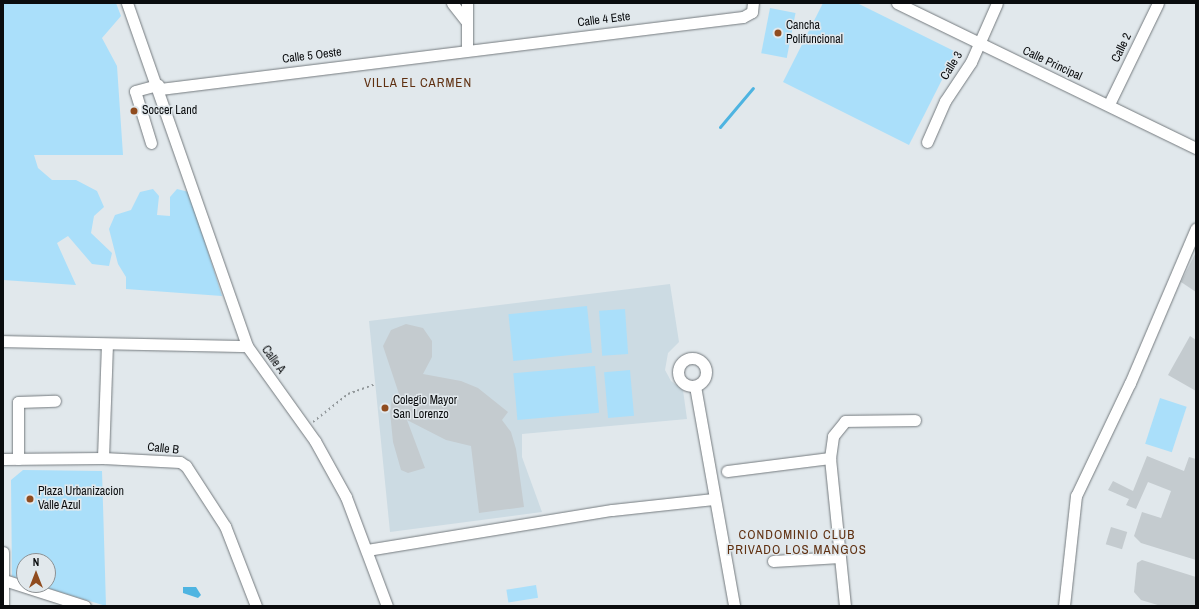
<!DOCTYPE html>
<html>
<head>
<meta charset="utf-8">
<style>
	body { margin:0 }
	#map { position:relative; width:1199px; height:609px; overflow:hidden; background:#e1e8ec; font-family:"Archivo Narrow",sans-serif }
	div>[style] { position:absolute }
	[style*='--x'] { left:calc(var(--x)*1px); top:calc(var(--y)*1px); width:calc(var(--w)*1px); rotate:calc(var(--a)*1deg) }
	.built>* { inset:0; background:#ccdbe3 }
	.green>* { inset:0; background:#aadffa; transform-origin:0 0 }
	.water>* { inset:0; background:#4eb4e1 }
	.stream>* { height:3px; margin:-1.5px; padding:0 1.5px; transform-origin:1.5px; border-radius:1.5px; background:#4eb4e1 }
	.building>* { inset:0; background:#c4cbcf; transform-origin:0 0 }
	.path>* { height:2px; margin-top:-1px; transform-origin:0; background:repeating-linear-gradient(90deg,#92989b 0 2px,transparent 0 5px) }
	.roads { filter:drop-shadow(0 0 1px #747a7e) drop-shadow(0 0 1px #747a7e) }
	.minor>* { height:11px; margin:-5.5px; padding:0 5.5px; transform-origin:5.5px; border-radius:5.5px; background:#fff }
	.minor>.ring { margin:-5.5px; padding:0; box-sizing:content-box; background:none; border:11px solid #fff; border-radius:50% }
	.dots>* { width:11px; height:11px; translate:-50% -50%; box-sizing:border-box; border:2px solid #e1e8ec; border-radius:50% }
	span { translate:-50% -50%; white-space:nowrap; text-align:center; line-height:1.15; -webkit-text-stroke:3px #e1e8ec; paint-order:stroke }
	.street-label { font-size:12px; color:#0a0c0e }
	.poi-label { font-size:12px; color:#0a0c0e }
	.left { translate:0 -50%; text-align:left }
	.neighbourhood-label { font-size:13px; color:#5f3011; letter-spacing:1px }
	.frame { position:absolute; inset:0; border:4px solid #0a0c0e; pointer-events:none }
	.north { position:absolute; left:16px; top:553px; width:40px; height:40px; box-sizing:border-box; background:#e1e8ec; border:1px solid #8b9093; border-radius:50%; rotate:0deg; font-size:11px; font-weight:700; line-height:16px; text-align:center; color:#0a0c0e }
	.north::after { content:''; display:block; margin:auto; width:14px; height:18px; background:#904c1f; clip-path:polygon(50% 0,100% 100%,50% 72%,0 100%) }
</style>
</head>
<body>
<div id="map">
	<div class="built">
		<i style="clip-path:polygon(670px 284px,679px 342px,668px 353px,665px 370px,671px 381px,683px 390px,687px 419px,522px 434px,522px 457px,542px 512px,390px 532px,369px 321px)"></i>
	</div>
	<div class="green">
		<i style="clip-path:polygon(3px 3px,116px 3px,121px 16px,102px 38px,117px 66px,123px 155px,34px 155px,38px 168px,52px 180px,76px 180px,97px 191px,104px 207px,94px 216px,91px 233px,112px 253px,109px 266px,92px 264px,68px 236px,57px 243px,76px 285px,3px 280px)"></i>
		<i style="clip-path:polygon(823px 3px,857px 3px,956px 52px,909px 145px,783px 82px)"></i>
		<i style="left:770px;top:8px;width:26px;height:46px;rotate:11deg"></i>
		<i style="clip-path:polygon(153px 189px,159px 196px,157px 215px,170px 216px,170px 197px,177px 189px,189px 192px,222px 296px,126px 289px,126px 277px,118px 264px,109px 229px,115px 215px,131px 210px,140px 192px)"></i>
		<i style="left:587px;top:306px;width:47px;height:79px;rotate:84deg"></i>
		<i style="left:625px;top:309px;width:45px;height:26px;rotate:86deg"></i>
		<i style="left:595px;top:366px;width:47px;height:82px;rotate:85deg"></i>
		<i style="left:630px;top:370px;width:46px;height:26px;rotate:85deg"></i>
		<i style="left:1160px;top:398px;width:28px;height:48px;rotate:18deg"></i>
		<i style="clip-path:polygon(23px 470px,102px 471px,106px 606px,37px 585px,48px 585px,48px 561px,24px 561px,24px 581px,12px 576px,11px 480px)"></i>
		<i style="left:536px;top:585px;width:13px;height:30px;rotate:81deg"></i>
	</div>
	<div class="water">
		<i style="clip-path:polygon(183px 587px,196px 587px,201px 595px,198px 598px,183px 593px)"></i>
	</div>
	<div class="stream">
		<i style="--x:720;--y:127;--w:51;--a:-49.8"></i>
	</div>
	<div class="building">
		<i style="clip-path:polygon(1196px 252px,1196px 292px,1181px 282px)"></i>
		<i style="clip-path:polygon(406px 324px,423px 328px,432px 341px,432px 357px,423px 374px,461px 381px,478px 388px,508px 412px,502px 420px,511px 432px,516px 449px,524px 507px,479px 513px,471px 446px,446px 440px,407px 420px,425px 468px,408px 473px,401px 470px,393px 442px,390px 412px,392px 398px,402px 403px,383px 346px,391px 330px)"></i>
		<i style="clip-path:polygon(1190px 336px,1196px 340px,1196px 391px,1168px 375px)"></i>
		<i style="clip-path:polygon(1147px 456px,1184px 471px,1189px 457px,1196px 459px,1196px 560px,1141px 543px,1134px 536px,1142px 512px,1161px 518px,1171px 491px,1148px 482px,1136px 509px,1126px 505px,1129px 499px,1108px 490px,1113px 481px,1133px 491px)"></i>
		<i style="left:1111px;top:527px;width:17px;height:18px;rotate:17deg"></i>
		<i style="clip-path:polygon(1142px 560px,1196px 577px,1196px 606px,1161px 606px,1141px 600px,1134px 592px,1137px 563px)"></i>
	</div>
	<div class="path">
		<i style="--x:313;--y:422;--w:45;--a:-38.7"></i>
		<i style="--x:348;--y:394;--w:29;--a:-20"></i>
	</div>
	<div class="roads">
		<div class="minor">
			<i style="--x:127;--y:3;--w:363;--a:70.7"></i>
			<i style="--x:247;--y:346;--w:117;--a:54.4"></i>
			<i style="--x:315;--y:441;--w:64;--a:61"></i>
			<i style="--x:346;--y:497;--w:116;--a:69.4"></i>
			<i style="--x:452;--y:3;--w:23;--a:52"></i>
			<i style="--x:467;--y:3;--w:46;--a:90"></i>
			<i style="--x:897;--y:3;--w:332;--a:25.9"></i>
			<i style="--x:160;--y:89;--w:587;--a:-7.04"></i>
			<i style="--x:743;--y:17;--w:10;--a:-29"></i>
			<i style="--x:752;--y:12;--w:9;--a:-84"></i>
			<i style="--x:1109;--y:104;--w:112;--a:-64.1"></i>
			<i style="--x:927;--y:142;--w:45;--a:-66.3"></i>
			<i style="--x:945;--y:101;--w:47;--a:-56.3"></i>
			<i style="--x:971;--y:62;--w:64;--a:-66.2"></i>
			<i style="--x:151;--y:143;--w:54;--a:-107.1"></i>
			<i style="--x:135;--y:91;--w:24;--a:-15"></i>
			<i style="--x:3;--y:341;--w:244;--a:1.2"></i>
			<i class="ring" style="left:678px;top:358px;width:17px;height:17px"></i>
			<i style="--x:695;--y:386;--w:223;--a:79.9"></i>
			<i style="--x:103;--y:458;--w:114;--a:-88"></i>
			<i style="--x:3;--y:459;--w:100;--a:-0.6"></i>
			<i style="--x:103;--y:458;--w:77;--a:3"></i>
			<i style="--x:180;--y:462;--w:7;--a:34"></i>
			<i style="--x:186;--y:466;--w:72;--a:57"></i>
			<i style="--x:225;--y:526;--w:86;--a:68.8"></i>
			<i style="--x:18;--y:459;--w:57;--a:-90"></i>
			<i style="--x:18;--y:402;--w:37;--a:-2"></i>
			<i style="--x:727;--y:471;--w:104;--a:-7.2"></i>
			<i style="--x:367;--y:550;--w:248;--a:-9.3"></i>
			<i style="--x:612;--y:510;--w:102;--a:-6.2"></i>
			<i style="--x:3;--y:552;--w:54;--a:90"></i>
			<i style="--x:773;--y:561;--w:67;--a:-3.4"></i>
			<i style="--x:4;--y:580;--w:85;--a:17.8"></i>
			<i style="--x:845;--y:606;--w:149;--a:-95.8"></i>
			<i style="--x:830;--y:458;--w:22;--a:-82"></i>
			<i style="--x:833;--y:436;--w:19;--a:-51"></i>
			<i style="--x:845;--y:421;--w:70;--a:-0.8"></i>
			<i style="--x:1064;--y:606;--w:111;--a:-83.8"></i>
			<i style="--x:1076;--y:496;--w:125;--a:-64.5"></i>
			<i style="--x:1130;--y:383;--w:168;--a:-66.9"></i>
		</div>
	</div>
	<div class="dots">
		<i style="left:778px;top:33px;background:#904c1f"></i>
		<i style="left:134px;top:111px;background:#904c1f"></i>
		<i style="left:385px;top:408px;background:#904c1f"></i>
		<i style="left:30px;top:499px;background:#904c1f"></i>
	</div>
	<div class="street-label">
		<span style="left:604px;top:20px;rotate:-7deg">Calle 4 Este</span>
		<span style="left:1122px;top:48px;rotate:-64deg">Calle 2</span>
		<span style="left:312px;top:56px;rotate:-7deg">Calle 5 Oeste</span>
		<span style="left:1052px;top:64px;rotate:25deg">Calle Principal</span>
		<span style="left:952px;top:66px;rotate:-58deg">Calle 3</span>
		<span style="left:273px;top:360px;rotate:54deg">Calle A</span>
		<span style="left:163px;top:449px;rotate:6deg">Calle B</span>
	</div>
	<div class="poi-label">
		<span class="left" style="left:786px;top:33px">Cancha<br>Polifuncional</span>
		<span class="left" style="left:142px;top:111px">Soccer Land</span>
		<span class="left" style="left:393px;top:408px">Colegio Mayor<br>San Lorenzo</span>
		<span class="left" style="left:38px;top:499px">Plaza Urbanizacion<br>Valle Azul</span>
	</div>
	<div class="neighbourhood-label">
		<span style="left:418px;top:83px">VILLA EL CARMEN</span>
		<span style="left:797px;top:543px">CONDOMINIO CLUB<br>PRIVADO LOS MANGOS</span>
	</div>
	<div class="frame"></div>
	<div class="north">N</div>
</div>
</body>
</html>
